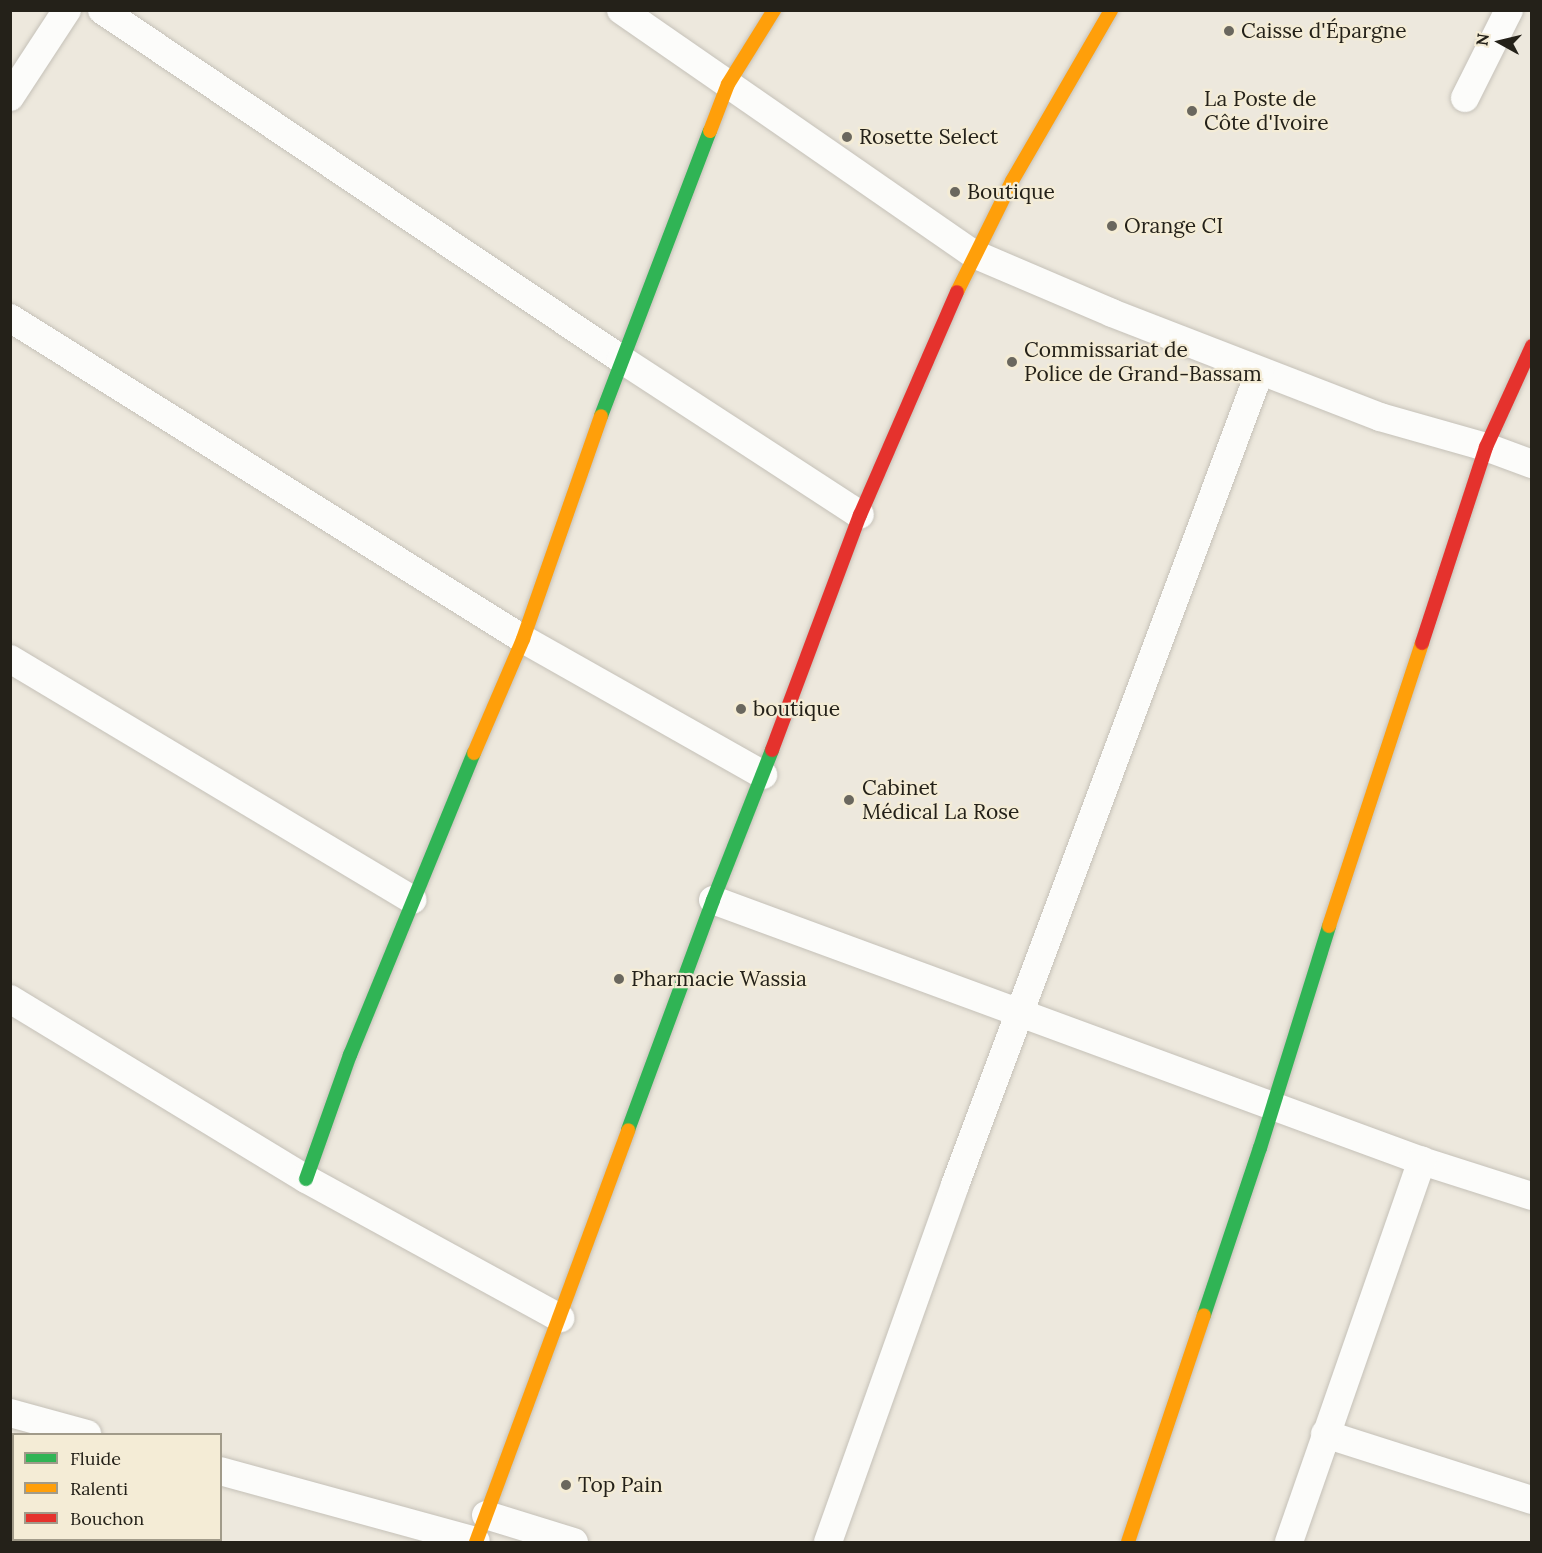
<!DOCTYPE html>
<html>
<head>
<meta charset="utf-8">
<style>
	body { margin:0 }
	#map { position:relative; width:1542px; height:1553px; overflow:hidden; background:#ede8dd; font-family:Lora,serif }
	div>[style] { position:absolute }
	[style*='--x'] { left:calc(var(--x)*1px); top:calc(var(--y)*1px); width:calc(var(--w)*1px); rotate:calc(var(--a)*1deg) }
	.roads { filter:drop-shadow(0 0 2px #c5c1b8) drop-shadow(0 0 2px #c5c1b8) }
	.street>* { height:28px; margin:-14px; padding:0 14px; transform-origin:14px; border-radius:14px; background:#fcfcfa }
	.fast>* { height:14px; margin:-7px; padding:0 7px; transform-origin:7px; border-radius:7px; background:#30b455 }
	.slow>* { height:14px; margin:-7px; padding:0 7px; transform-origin:7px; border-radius:7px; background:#ff9f0a }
	.jam>* { height:14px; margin:-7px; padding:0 7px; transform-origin:7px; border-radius:7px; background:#e5322d }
	.dots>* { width:16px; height:16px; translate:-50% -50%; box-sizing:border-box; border:3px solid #f4ecd6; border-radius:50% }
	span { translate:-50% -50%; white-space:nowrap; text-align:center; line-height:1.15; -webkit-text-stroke:4.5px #f4ecd6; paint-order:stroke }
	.poi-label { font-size:21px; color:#242119 }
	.left { translate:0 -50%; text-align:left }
	.frame { position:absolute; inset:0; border:12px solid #242119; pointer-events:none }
	.legend { position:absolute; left:12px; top:1433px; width:210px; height:108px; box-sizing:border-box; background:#f4ecd6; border:2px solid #a19b8a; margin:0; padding:8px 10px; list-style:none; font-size:18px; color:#242119 }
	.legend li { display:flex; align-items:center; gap:12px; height:30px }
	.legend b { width:30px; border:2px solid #a19b8a }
	.north { position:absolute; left:1470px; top:12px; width:60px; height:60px; -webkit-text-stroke:4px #f4ecd6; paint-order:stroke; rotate:278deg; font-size:16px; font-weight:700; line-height:24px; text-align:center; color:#242119 }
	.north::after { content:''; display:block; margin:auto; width:21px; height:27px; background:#242119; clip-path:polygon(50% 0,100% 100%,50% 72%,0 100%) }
</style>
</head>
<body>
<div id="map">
	<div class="roads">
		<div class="street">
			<i style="--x:102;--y:10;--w:625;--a:33.92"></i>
			<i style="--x:621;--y:359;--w:285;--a:33.1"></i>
			<i style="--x:621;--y:10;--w:429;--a:34.7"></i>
			<i style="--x:974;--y:254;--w:150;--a:23.1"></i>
			<i style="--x:1112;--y:313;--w:287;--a:21.2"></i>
			<i style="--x:1380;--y:417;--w:110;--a:15.8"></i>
			<i style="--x:1486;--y:447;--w:49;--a:20.3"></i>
			<i style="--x:10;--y:97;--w:104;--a:-56.8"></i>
			<i style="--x:1465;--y:98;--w:98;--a:-63.4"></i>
			<i style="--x:10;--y:318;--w:605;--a:32.04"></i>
			<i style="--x:523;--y:639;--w:276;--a:29.5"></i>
			<i style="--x:10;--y:659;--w:469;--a:30.9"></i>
			<i style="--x:713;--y:900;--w:756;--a:20.21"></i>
			<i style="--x:1422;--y:1161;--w:115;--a:17.7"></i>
			<i style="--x:10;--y:999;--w:346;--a:31.3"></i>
			<i style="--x:306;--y:1179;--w:290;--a:28.7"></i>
			<i style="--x:10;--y:1413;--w:80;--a:15.3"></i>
			<i style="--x:1325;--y:1434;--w:217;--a:17.7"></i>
			<i style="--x:220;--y:1471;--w:265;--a:15.3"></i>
			<i style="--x:486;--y:1515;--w:92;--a:17.1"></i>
			<i style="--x:828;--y:1542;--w:379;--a:-70.4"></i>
			<i style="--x:955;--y:1185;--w:869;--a:-69.46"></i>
			<i style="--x:1289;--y:1542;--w:404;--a:-70.8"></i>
		</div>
		<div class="fast">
			<i style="--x:601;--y:416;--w:305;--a:-69.1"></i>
			<i style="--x:628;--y:1130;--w:245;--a:-69.7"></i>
			<i style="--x:713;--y:900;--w:161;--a:-68.5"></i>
			<i style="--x:306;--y:1179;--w:132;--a:-70.5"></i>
			<i style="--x:350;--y:1055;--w:326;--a:-67.7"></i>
			<i style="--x:1204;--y:1315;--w:176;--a:-71.5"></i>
			<i style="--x:1260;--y:1148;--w:232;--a:-72.7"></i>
		</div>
		<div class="slow">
			<i style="--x:710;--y:131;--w:50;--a:-69"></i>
			<i style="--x:728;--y:84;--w:87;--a:-58.1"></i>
			<i style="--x:957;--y:292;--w:124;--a:-63.6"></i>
			<i style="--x:1012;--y:181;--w:198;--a:-59.9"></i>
			<i style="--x:474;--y:753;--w:124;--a:-66.7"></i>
			<i style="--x:523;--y:639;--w:236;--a:-70.7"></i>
			<i style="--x:1329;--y:926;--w:298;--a:-71.8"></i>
			<i style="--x:476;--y:1542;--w:439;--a:-69.7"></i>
			<i style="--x:1128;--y:1542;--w:239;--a:-71.5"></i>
		</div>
		<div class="jam">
			<i style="--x:1422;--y:643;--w:206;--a:-71.9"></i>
			<i style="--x:1486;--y:447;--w:111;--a:-65.5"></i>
			<i style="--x:772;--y:750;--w:251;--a:-69.5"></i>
			<i style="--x:860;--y:515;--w:243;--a:-66.5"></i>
		</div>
	</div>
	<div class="dots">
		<i style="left:1229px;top:31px;background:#6a675e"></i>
		<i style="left:1192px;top:111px;background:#6a675e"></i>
		<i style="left:847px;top:137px;background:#6a675e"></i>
		<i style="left:955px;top:192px;background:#6a675e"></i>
		<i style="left:1112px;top:226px;background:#6a675e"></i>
		<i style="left:1012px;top:362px;background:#6a675e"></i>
		<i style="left:741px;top:709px;background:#6a675e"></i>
		<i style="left:849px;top:800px;background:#6a675e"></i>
		<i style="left:619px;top:979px;background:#6a675e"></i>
		<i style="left:566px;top:1485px;background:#6a675e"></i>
	</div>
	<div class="poi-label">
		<span class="left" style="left:1241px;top:31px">Caisse d'Épargne</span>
		<span class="left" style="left:1204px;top:111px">La Poste de<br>Côte d'Ivoire</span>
		<span class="left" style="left:859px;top:137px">Rosette Select</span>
		<span class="left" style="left:967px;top:192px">Boutique</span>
		<span class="left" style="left:1124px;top:226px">Orange CI</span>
		<span class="left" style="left:1024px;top:362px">Commissariat de<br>Police de Grand-Bassam</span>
		<span class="left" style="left:753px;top:709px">boutique</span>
		<span class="left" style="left:862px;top:800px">Cabinet<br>Médical La Rose</span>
		<span class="left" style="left:631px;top:979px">Pharmacie Wassia</span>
		<span class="left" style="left:578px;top:1485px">Top Pain</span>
	</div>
	<div class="frame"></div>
	<ul class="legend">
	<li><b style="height:8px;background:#30b455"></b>Fluide</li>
	<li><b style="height:8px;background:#ff9f0a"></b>Ralenti</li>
	<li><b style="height:8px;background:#e5322d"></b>Bouchon</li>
	</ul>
	<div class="north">N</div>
</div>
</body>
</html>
